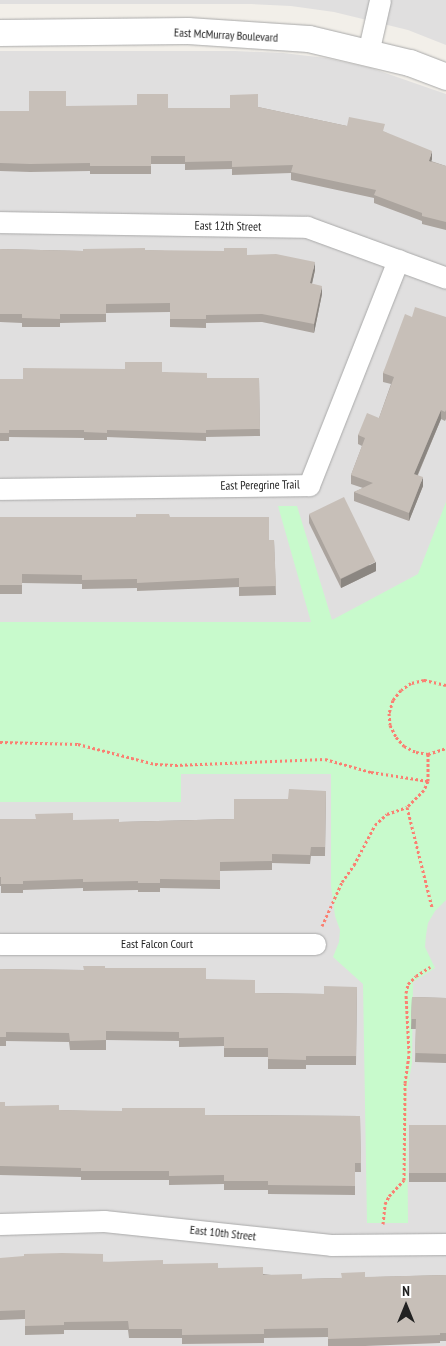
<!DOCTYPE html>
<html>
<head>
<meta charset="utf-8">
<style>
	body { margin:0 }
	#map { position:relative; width:446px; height:1346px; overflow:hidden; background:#f2efe9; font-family:"PT Sans Narrow",sans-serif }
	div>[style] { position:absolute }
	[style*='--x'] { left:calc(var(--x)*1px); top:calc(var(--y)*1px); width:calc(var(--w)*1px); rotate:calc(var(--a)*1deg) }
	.residential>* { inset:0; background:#e0dfdf }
	.park>* { inset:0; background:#c8facc }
	.path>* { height:3px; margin-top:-1.5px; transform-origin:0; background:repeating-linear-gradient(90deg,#fa8072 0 2.5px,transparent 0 5px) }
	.roads { filter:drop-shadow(0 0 1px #a9a9a9) drop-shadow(0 0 1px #a9a9a9) }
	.minor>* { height:21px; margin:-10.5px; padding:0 10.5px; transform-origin:10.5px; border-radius:10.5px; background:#fff }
	.tertiary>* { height:26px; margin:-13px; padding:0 13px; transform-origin:13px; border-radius:13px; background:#fff }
	.wall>* { inset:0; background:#aba49e; transform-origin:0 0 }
	.shaded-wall>* { inset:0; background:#8b8681 }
	.building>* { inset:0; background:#c7bfb8; transform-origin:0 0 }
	span { translate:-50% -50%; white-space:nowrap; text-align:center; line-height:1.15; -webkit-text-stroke:4px #fff; paint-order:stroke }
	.street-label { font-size:12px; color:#222 }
	.north { position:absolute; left:381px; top:1281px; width:50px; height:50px; -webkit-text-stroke:4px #fff; paint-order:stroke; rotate:0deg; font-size:14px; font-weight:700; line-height:20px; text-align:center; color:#222 }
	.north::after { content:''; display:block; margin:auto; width:18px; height:22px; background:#222; clip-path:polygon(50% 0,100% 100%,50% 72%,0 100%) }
</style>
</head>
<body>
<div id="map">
	<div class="residential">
		<i style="clip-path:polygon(0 0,446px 0,446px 45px,408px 30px,334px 12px,291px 6px,251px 4px,0 4px)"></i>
		<i style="clip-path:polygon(0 51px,235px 51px,283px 53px,326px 58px,371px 68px,446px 94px,446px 1346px,0 1346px)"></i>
	</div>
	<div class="park">
		<i style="clip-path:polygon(446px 502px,446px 900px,435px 911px,428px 923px,426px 935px,425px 947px,435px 968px,413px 982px,412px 1063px,407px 1092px,408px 1223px,367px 1223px,363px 984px,333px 957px,339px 942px,340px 930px,335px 916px,331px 886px,331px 774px,181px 774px,181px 802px,0 802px,0 622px,311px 622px,278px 506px,297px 506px,332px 620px,418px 574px)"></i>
	</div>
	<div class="path">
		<i style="--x:446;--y:685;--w:23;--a:-167"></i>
		<i style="--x:424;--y:680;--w:13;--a:167"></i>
		<i style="--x:411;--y:683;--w:12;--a:145"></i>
		<i style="--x:401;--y:690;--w:13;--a:129"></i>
		<i style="--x:393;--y:700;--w:14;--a:107"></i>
		<i style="--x:389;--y:713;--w:12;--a:85"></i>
		<i style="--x:390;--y:725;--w:13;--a:63"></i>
		<i style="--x:396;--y:737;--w:12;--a:48"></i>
		<i style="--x:404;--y:746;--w:13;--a:27"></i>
		<i style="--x:416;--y:752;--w:12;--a:9"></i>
		<i style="--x:428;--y:754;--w:19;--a:-18"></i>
		<i style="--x:0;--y:742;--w:78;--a:1.5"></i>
		<i style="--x:78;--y:744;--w:80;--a:14.6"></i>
		<i style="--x:155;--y:764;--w:20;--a:3"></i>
		<i style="--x:175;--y:765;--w:150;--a:-2.3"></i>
		<i style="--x:325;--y:759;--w:48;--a:15.8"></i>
		<i style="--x:371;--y:772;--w:58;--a:9"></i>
		<i style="--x:428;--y:754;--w:27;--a:90"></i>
		<i style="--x:428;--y:781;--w:10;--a:114"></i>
		<i style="--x:424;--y:790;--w:24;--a:135"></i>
		<i style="--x:407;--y:807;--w:103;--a:76"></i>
		<i style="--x:322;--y:926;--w:48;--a:-65.6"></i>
		<i style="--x:342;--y:882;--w:21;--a:-55"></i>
		<i style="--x:354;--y:865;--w:45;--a:-62.3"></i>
		<i style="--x:375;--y:825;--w:16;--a:-43"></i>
		<i style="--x:387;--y:814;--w:21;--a:-19"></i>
		<i style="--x:383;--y:1224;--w:20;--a:-84"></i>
		<i style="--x:385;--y:1204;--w:9;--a:-63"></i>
		<i style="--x:389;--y:1196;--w:22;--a:-47"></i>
		<i style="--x:404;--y:1180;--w:97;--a:-89.4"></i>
		<i style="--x:405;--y:1083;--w:30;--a:-82"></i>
		<i style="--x:409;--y:1053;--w:60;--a:-92.9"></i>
		<i style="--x:406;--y:993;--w:9;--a:-77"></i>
		<i style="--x:408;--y:984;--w:11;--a:-45"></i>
		<i style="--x:416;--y:976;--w:17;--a:-33"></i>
	</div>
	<div class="roads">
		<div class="minor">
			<i style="--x:368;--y:53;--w:54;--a:-77.2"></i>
			<i style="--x:0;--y:222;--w:307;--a:0.9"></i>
			<i style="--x:307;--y:227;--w:148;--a:20.1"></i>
			<i style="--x:0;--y:489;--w:309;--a:-0.7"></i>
			<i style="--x:309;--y:485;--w:242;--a:-68.4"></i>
			<i style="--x:0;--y:944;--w:315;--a:0"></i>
			<i style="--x:0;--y:1224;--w:104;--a:-1.7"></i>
			<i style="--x:104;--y:1221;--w:228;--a:6"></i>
			<i style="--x:331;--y:1245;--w:115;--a:-0.5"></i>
		</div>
		<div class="tertiary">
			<i style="--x:0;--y:33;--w:188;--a:-0.6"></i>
			<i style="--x:188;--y:31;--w:121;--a:3.8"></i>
			<i style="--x:309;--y:39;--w:104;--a:13.4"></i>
			<i style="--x:410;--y:63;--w:39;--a:21"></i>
		</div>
	</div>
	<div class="wall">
		<i style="clip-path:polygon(66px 106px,168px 108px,230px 108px,258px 107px,347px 126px,385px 132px,432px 159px,431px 161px,446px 166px,446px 230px,422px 224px,422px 221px,374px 203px,374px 198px,291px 180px,291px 173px,232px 175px,232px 169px,185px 170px,185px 164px,151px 164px,151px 174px,90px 174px,90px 171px,30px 172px,0 171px,0 111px,29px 111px)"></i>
		<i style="clip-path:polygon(0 249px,83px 251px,145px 250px,247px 255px,315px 270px,312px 284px,322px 294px,314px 333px,262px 322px,206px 323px,206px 328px,170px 327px,170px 312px,106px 313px,106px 322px,60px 323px,60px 327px,22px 327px,22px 323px,0 322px)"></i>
		<i style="clip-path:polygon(412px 317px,446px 317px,446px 419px,445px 421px,441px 419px,418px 475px,423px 486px,409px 521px,354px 501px,354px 492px,363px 488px,351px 484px,351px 475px,362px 446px,358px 444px,358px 435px,379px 418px,391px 384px,383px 382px,383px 373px)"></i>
		<i style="clip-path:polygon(162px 372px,207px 378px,259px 378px,260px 436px,206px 437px,206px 441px,107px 437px,107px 440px,84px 440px,84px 438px,9px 437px,9px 441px,0 441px,0 379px,23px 379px)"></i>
		<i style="clip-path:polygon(309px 514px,376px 571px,341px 588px,309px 523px)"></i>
		<i style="clip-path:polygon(0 517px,170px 517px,269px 540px,274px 540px,276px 595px,239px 596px,239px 587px,137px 591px,137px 588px,82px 589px,82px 584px,22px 583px,22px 594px,0 594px)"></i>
		<i style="clip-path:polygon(326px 791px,325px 856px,311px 856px,310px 864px,272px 863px,272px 870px,220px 871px,220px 889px,160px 888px,160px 892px,138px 892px,138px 890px,83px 891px,83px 888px,23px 890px,23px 893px,1px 893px,1px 886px,0 886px,0 819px,73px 820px,119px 822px,234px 819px,288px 799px)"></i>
		<i style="clip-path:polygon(105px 968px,206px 979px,255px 993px,324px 994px,357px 987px,356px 1065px,306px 1065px,306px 1069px,268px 1069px,268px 1057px,224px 1057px,224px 1046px,179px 1047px,179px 1041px,106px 1040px,106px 1050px,70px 1050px,69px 1042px,6px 1041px,6px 1046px,0 1046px,0 969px,84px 970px)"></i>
		<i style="clip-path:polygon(412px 997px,446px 998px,446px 1063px,415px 1062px,416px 1029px,411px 1029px)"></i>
		<i style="clip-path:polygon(0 1102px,5px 1106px,59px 1110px,205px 1115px,360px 1116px,361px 1172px,355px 1172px,355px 1195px,268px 1194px,268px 1190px,224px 1190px,224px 1184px,169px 1185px,169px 1180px,81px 1180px,81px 1177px,0 1175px)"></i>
		<i style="left:446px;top:1125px;width:57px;height:37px;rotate:90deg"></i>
		<i style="clip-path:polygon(0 1258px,163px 1264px,218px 1268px,302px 1279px,446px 1275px,446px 1341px,440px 1341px,440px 1343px,365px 1346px,328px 1346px,328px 1337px,264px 1338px,264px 1343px,182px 1344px,182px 1338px,129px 1338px,128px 1330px,64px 1330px,64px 1334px,25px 1335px,25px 1319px,0 1320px)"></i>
	</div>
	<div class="shaded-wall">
		<i style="clip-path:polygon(432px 151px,432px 159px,429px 169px,429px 161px)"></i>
		<i style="clip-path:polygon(315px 262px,315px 270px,310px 292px,310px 283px)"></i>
		<i style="clip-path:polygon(322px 286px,322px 294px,314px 333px,314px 324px)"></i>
		<i style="clip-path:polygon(441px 410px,441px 419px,414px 483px,414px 474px)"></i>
		<i style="clip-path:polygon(423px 477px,423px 486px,409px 521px,409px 513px)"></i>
		<i style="clip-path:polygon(376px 562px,376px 571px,341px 588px,341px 579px)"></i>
	</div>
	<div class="building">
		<i style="clip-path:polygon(29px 91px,66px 91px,66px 106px,137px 105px,137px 94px,168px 94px,168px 108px,230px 108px,230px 95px,258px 94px,258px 107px,347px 126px,349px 117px,385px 124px,383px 131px,432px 151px,429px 161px,446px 166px,446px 222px,422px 216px,422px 213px,374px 195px,376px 190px,291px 172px,293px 165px,232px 167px,232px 161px,185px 162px,185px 156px,151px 156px,151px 166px,90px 166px,90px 163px,30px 164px,0 163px,0 111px,29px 111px)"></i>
		<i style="clip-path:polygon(145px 248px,145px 250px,224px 251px,224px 248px,247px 248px,247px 255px,276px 254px,315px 262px,310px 283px,322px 286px,314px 324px,262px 314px,206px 315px,206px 319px,170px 319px,170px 303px,106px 304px,106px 314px,60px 314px,60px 319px,22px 318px,22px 314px,0 314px,0 249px,83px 251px,83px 249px)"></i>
		<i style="clip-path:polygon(415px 307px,446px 317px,446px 410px,445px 412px,441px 410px,414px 474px,423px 477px,409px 513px,354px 492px,373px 483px,351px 475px,365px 438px,358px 435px,367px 413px,379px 418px,394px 377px,383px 373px,405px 314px,412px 317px)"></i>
		<i style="clip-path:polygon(125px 362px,162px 362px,162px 372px,207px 373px,207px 378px,259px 378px,260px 429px,206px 430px,206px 433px,107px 430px,107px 433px,84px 432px,84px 430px,9px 430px,9px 433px,0 433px,0 379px,23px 379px,23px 368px,125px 369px)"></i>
		<i style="left:344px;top:497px;width:72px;height:39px;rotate:64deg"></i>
		<i style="clip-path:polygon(136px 514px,169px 514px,170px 517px,269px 517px,269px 540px,274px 540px,276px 586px,239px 587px,239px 578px,137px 583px,137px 579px,82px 580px,82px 575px,22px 574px,22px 585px,0 585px,0 517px,136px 517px)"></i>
		<i style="clip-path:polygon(289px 789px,326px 791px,325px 847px,311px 847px,310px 855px,272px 854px,272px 861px,220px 862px,220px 880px,160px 879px,160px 883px,138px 883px,138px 881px,83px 882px,83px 879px,23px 881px,23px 884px,1px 884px,1px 877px,0 877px,0 819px,36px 819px,35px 814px,73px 813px,73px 820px,119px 819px,119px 822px,234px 819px,234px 799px,288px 799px)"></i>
		<i style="clip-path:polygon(83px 966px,105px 966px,105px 968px,206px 968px,206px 979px,255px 980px,255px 993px,324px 994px,324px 986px,357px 987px,356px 1056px,306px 1056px,306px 1060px,268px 1059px,268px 1048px,224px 1048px,224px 1037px,179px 1038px,179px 1032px,106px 1031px,106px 1040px,70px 1041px,69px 1033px,6px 1032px,6px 1037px,0 1037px,0 969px,84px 970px)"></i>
		<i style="clip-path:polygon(412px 997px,446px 998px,446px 1054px,415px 1053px,416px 1019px,411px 1019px)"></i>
		<i style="clip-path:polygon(0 1102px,5px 1102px,5px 1106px,59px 1105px,59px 1110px,122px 1111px,122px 1108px,205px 1108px,205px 1115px,360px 1116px,361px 1163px,355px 1163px,355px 1186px,268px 1185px,268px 1181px,224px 1181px,224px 1175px,169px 1176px,169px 1171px,81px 1171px,81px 1168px,0 1166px)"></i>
		<i style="left:446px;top:1125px;width:48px;height:37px;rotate:90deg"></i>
		<i style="clip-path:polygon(62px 1253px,103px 1254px,103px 1262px,163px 1260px,163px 1264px,218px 1263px,218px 1268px,263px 1267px,263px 1275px,302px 1274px,302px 1279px,342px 1278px,341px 1273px,365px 1272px,365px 1277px,446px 1275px,446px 1333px,440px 1333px,440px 1335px,328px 1339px,328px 1328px,264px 1329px,264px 1334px,182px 1335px,182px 1329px,129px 1329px,128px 1321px,64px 1322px,64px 1325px,25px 1326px,25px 1310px,0 1311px,0 1258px,24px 1256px,24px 1254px)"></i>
	</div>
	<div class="street-label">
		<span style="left:226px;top:35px;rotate:3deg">East McMurray Boulevard</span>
		<span style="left:228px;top:226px;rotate:1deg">East 12th Street</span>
		<span style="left:260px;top:485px;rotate:-1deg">East Peregrine Trail</span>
		<span style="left:157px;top:944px">East Falcon Court</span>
		<span style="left:223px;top:1233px;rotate:6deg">East 10th Street</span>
	</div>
	<div class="north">N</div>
</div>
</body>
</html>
